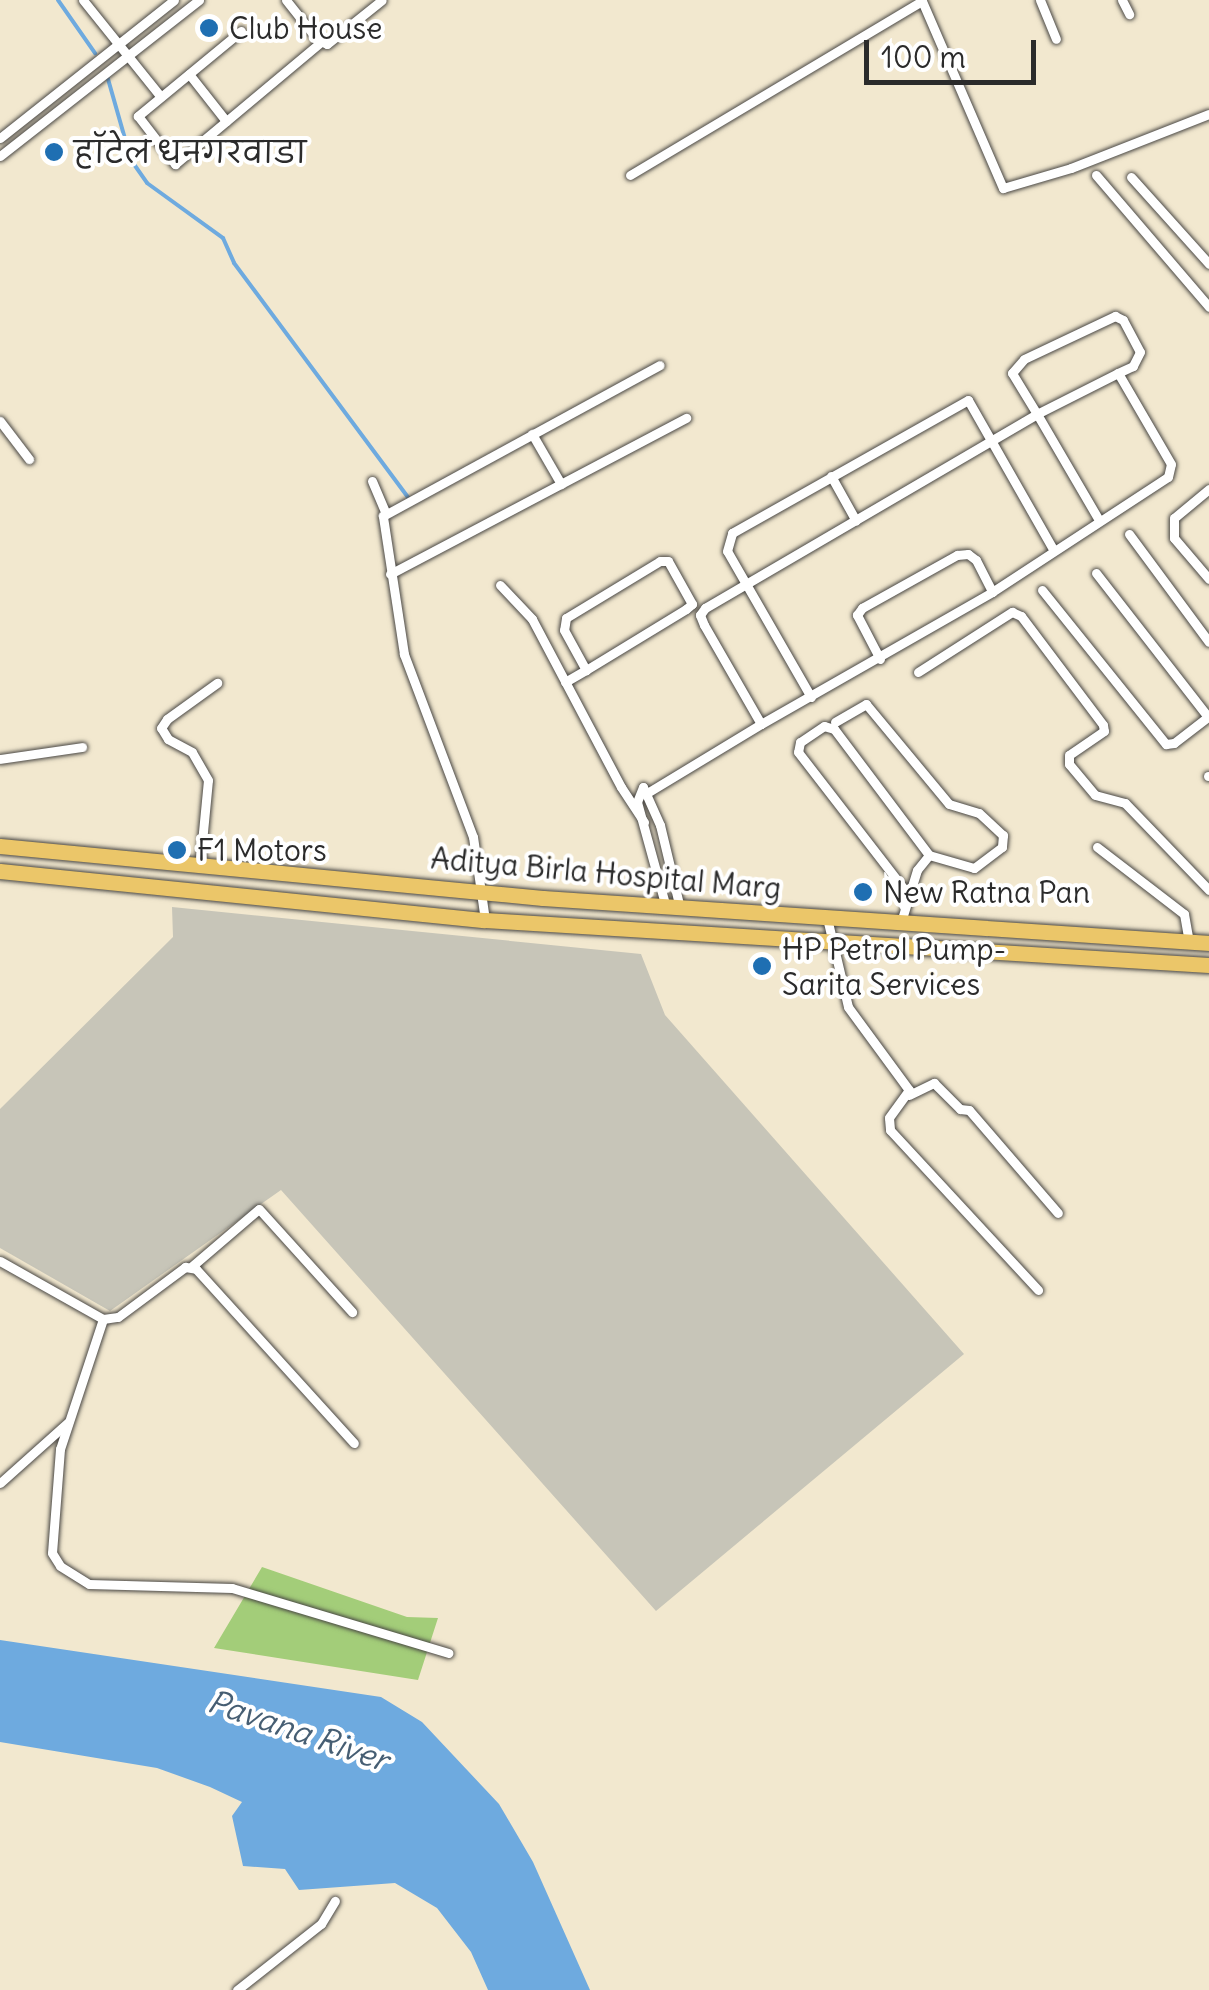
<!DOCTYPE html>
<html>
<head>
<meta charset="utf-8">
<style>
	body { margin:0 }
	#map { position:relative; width:1209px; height:1990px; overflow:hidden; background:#f2e8cf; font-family:Delius,"Playpen Sans Deva",sans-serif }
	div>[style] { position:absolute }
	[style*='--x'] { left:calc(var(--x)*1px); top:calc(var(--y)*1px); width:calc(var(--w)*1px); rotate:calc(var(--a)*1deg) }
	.industrial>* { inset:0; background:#c7c5b8 }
	.green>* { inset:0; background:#a3cd79 }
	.water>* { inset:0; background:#6eaadf }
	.stream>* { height:4px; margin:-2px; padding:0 2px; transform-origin:2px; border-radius:2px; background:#6eaadf }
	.roads { filter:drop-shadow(0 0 2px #494744) drop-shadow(0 0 2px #494744) }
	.street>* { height:9px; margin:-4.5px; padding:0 4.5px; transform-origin:4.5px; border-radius:4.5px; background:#fff }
	.primary>* { height:15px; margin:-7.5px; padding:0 7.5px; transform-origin:7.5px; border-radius:7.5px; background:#ebc669 }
	.dots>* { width:28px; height:28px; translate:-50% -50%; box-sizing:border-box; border:5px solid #fff; border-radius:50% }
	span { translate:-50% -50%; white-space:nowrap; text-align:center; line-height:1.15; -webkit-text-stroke:8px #fff; paint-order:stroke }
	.poi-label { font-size:30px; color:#2b2b2b }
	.left { translate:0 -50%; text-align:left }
	.street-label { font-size:30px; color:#2b2b2b }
	.water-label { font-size:32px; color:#465e73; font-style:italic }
	.scale { position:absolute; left:864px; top:40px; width:172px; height:45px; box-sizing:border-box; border:5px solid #2b2b2b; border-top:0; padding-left:12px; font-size:30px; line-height:35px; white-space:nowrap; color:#2b2b2b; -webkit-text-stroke:8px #fff; paint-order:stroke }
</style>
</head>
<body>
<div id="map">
	<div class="industrial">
		<i style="clip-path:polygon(172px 907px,641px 954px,665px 1015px,964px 1354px,656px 1611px,281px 1190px,110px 1311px,0 1248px,0 1109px,173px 937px)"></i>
	</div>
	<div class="green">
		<i style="clip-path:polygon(262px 1567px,407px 1617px,438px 1618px,418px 1680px,214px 1648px)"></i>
	</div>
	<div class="water">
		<i style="clip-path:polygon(0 1640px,381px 1697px,422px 1722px,499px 1804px,533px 1862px,590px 1990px,488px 1990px,471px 1952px,437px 1908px,395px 1883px,299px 1890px,285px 1869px,243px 1866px,232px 1816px,242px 1802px,210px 1787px,157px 1768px,0 1742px)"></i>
	</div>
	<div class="stream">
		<i style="--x:58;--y:0;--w:65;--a:55.1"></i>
		<i style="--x:108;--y:79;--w:84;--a:74.1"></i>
		<i style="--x:131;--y:160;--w:28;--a:55"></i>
		<i style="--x:147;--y:183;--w:94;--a:35.9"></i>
		<i style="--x:223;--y:238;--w:27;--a:66"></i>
		<i style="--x:234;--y:263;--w:294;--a:53.4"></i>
	</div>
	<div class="roads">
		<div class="street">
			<i style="--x:83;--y:0;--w:124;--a:51.2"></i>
			<i style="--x:286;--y:0;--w:50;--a:51.5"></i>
			<i style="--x:317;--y:39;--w:11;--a:27"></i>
			<i style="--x:327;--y:44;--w:70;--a:-38.7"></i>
			<i style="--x:1040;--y:0;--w:42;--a:67.7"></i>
			<i style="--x:1122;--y:0;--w:16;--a:63"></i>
			<i style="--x:241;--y:31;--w:134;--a:140.5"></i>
			<i style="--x:138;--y:116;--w:61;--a:52.4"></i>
			<i style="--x:175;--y:164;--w:190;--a:-39.9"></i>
			<i style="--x:189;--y:74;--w:60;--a:51.8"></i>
			<i style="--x:0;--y:138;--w:222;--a:-38.4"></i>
			<i style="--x:0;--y:156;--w:253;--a:-38.1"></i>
			<i style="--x:630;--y:175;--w:340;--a:-30.8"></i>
			<i style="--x:922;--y:1;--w:204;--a:66.6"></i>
			<i style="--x:1003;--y:188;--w:71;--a:-16.4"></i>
			<i style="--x:1071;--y:168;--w:148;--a:-21.4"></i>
			<i style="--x:1096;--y:175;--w:174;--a:49.4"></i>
			<i style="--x:1131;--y:177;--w:117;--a:48.1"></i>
			<i style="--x:0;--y:421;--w:48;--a:52.7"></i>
			<i style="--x:532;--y:434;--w:58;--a:59.9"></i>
			<i style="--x:831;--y:476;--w:51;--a:60.9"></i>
			<i style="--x:372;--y:481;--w:34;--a:67"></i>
			<i style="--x:1209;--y:489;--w:45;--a:140.4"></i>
			<i style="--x:1174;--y:518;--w:20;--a:90"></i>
			<i style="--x:1174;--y:538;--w:54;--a:49.5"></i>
			<i style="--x:1129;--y:534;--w:134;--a:53.5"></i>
			<i style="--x:1096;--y:573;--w:182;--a:52.1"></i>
			<i style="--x:390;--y:574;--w:335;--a:-27.8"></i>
			<i style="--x:500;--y:585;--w:47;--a:46.7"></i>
			<i style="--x:532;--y:619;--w:190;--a:62.1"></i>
			<i style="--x:621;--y:787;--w:42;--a:56.7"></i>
			<i style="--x:1042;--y:590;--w:198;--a:51.2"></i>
			<i style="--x:1166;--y:744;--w:8;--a:-7"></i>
			<i style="--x:1174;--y:743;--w:44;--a:-37.6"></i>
			<i style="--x:880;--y:659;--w:50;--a:-117.6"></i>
			<i style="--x:857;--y:615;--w:9;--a:-54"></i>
			<i style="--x:862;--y:608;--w:109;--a:-29.2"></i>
			<i style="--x:957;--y:555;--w:11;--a:-5"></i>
			<i style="--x:968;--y:554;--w:10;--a:37"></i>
			<i style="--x:976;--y:560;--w:36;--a:63"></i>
			<i style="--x:918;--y:672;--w:112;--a:-32.6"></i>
			<i style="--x:1012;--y:612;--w:10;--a:24"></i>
			<i style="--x:1021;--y:616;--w:136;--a:53"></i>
			<i style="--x:1103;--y:725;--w:6;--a:81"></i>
			<i style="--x:1104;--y:731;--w:42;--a:145.6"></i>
			<i style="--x:1069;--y:755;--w:9;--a:90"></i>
			<i style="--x:1069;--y:764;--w:40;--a:50"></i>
			<i style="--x:1095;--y:795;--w:31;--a:15"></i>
			<i style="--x:1125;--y:803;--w:121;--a:46"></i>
			<i style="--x:565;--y:682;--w:24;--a:-30"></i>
			<i style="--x:586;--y:670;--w:117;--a:-31.4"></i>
			<i style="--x:686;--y:609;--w:8;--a:-40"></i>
			<i style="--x:692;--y:604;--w:49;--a:-119.2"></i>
			<i style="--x:668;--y:561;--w:8;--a:180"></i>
			<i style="--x:660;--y:561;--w:110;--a:148.8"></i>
			<i style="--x:566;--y:618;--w:12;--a:99"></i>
			<i style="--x:564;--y:630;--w:46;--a:61.2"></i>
			<i style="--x:811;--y:697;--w:168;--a:-119.9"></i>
			<i style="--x:727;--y:551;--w:19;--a:-74"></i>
			<i style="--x:732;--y:533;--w:271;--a:-29.4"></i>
			<i style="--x:968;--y:400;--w:172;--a:60.3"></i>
			<i style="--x:835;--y:722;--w:36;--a:-30"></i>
			<i style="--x:866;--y:704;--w:130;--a:50.3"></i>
			<i style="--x:949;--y:804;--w:31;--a:17"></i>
			<i style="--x:979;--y:813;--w:33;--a:43"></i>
			<i style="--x:1003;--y:835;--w:12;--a:95"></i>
			<i style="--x:1002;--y:847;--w:35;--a:143"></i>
			<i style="--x:974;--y:868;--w:47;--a:-163.9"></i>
			<i style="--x:929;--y:855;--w:158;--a:-127"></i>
			<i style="--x:834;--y:729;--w:10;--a:-163"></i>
			<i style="--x:824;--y:726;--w:29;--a:146"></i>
			<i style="--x:800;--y:742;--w:10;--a:101"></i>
			<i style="--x:798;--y:752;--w:178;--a:52.3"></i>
			<i style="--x:761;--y:724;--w:266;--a:-29.7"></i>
			<i style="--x:992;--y:592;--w:210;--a:-33.2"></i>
			<i style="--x:1168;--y:477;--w:13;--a:-77"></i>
			<i style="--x:1171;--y:464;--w:105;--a:-120.2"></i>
			<i style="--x:1118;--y:373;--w:91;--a:153.2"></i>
			<i style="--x:1037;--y:414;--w:48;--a:-121.4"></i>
			<i style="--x:1012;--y:373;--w:18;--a:-49"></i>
			<i style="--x:1024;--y:359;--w:101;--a:-25.3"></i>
			<i style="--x:1115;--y:316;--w:9;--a:27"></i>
			<i style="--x:1123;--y:320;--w:36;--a:62"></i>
			<i style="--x:1140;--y:352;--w:16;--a:117"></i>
			<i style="--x:1133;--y:366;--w:17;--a:155"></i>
			<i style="--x:0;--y:759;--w:83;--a:-8.3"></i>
			<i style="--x:1208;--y:776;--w:1;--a:0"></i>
			<i style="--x:643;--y:787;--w:42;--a:65.9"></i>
			<i style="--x:660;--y:825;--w:85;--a:76.5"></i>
			<i style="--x:643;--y:787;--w:16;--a:112"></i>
			<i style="--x:637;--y:802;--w:109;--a:74.6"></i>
			<i style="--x:647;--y:793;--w:133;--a:-31.2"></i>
			<i style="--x:761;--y:724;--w:114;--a:-119.9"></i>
			<i style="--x:704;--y:625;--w:11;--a:-112"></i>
			<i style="--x:700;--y:615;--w:9;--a:-54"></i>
			<i style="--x:705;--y:608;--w:385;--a:-30.3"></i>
			<i style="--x:1037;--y:414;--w:123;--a:59.7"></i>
			<i style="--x:1097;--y:847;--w:110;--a:37.6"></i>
			<i style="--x:1184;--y:914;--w:28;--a:80"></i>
			<i style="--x:200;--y:863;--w:83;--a:-84.5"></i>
			<i style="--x:208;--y:780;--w:32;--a:-120"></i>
			<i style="--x:192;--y:752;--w:27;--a:-152"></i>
			<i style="--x:168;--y:739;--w:13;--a:-122"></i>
			<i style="--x:161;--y:728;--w:11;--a:-56"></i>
			<i style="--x:167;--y:719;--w:62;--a:-35.8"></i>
			<i style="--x:827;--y:918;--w:91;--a:76.7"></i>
			<i style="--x:848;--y:1007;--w:103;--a:53.7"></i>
			<i style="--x:909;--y:1090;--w:34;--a:126"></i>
			<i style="--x:889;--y:1118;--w:12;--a:85"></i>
			<i style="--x:890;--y:1130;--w:218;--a:47.2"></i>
			<i style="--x:485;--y:920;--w:84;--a:-98.2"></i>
			<i style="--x:473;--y:837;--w:196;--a:-110.7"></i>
			<i style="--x:404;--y:654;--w:140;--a:-98.7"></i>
			<i style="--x:383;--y:516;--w:315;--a:-28.6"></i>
			<i style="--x:901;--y:922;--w:54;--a:-72.9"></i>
			<i style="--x:917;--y:870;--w:19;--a:-51"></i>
			<i style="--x:909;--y:1095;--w:28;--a:-26"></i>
			<i style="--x:934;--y:1083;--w:37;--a:45"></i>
			<i style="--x:960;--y:1109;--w:9;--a:6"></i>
			<i style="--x:969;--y:1110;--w:136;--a:49.2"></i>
			<i style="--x:0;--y:1261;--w:118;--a:29.4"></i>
			<i style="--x:103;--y:1319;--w:137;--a:108.3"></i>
			<i style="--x:60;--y:1449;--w:104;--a:94.4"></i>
			<i style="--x:52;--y:1553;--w:15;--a:58"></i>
			<i style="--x:60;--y:1566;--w:34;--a:32"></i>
			<i style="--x:89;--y:1584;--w:143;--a:1.6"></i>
			<i style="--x:232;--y:1588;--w:226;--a:16.7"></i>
			<i style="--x:191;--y:1267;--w:89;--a:-40.5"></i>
			<i style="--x:259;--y:1209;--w:139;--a:47.9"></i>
			<i style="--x:103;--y:1319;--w:15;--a:-8"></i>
			<i style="--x:118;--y:1317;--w:84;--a:-36.7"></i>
			<i style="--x:185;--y:1267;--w:11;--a:10"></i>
			<i style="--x:196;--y:1269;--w:235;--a:47.8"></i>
			<i style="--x:0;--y:1483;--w:90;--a:-41.8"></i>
			<i style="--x:237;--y:1990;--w:107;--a:-38.2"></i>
			<i style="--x:321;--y:1924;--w:27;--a:-59"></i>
		</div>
		<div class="primary">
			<i style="--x:0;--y:846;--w:545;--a:5.47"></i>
			<i style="--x:543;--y:898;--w:668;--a:3.87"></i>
			<i style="--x:0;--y:871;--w:487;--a:5.8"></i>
			<i style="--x:485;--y:920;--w:725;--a:3.56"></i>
		</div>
	</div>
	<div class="dots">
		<i style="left:209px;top:28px;background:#1f6fb2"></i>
		<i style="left:54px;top:152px;background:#1f6fb2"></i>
		<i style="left:177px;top:850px;background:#1f6fb2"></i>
		<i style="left:863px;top:892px;background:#1f6fb2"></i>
		<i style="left:762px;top:966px;background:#1f6fb2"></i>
	</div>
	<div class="poi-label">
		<span class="left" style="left:229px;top:28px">Club House</span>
		<span class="left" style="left:74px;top:152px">हॉटेल धनगरवाडा</span>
		<span class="left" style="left:197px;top:850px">F1 Motors</span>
		<span class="left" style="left:883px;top:892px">New Ratna Pan</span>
		<span class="left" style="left:782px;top:966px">HP Petrol Pump-<br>Sarita Services</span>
	</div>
	<div class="street-label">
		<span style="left:606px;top:873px;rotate:5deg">Aditya Birla Hospital Marg</span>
	</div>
	<div class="water-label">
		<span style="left:298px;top:1731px;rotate:19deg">Pavana River</span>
	</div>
	<div class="scale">100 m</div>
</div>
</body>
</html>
